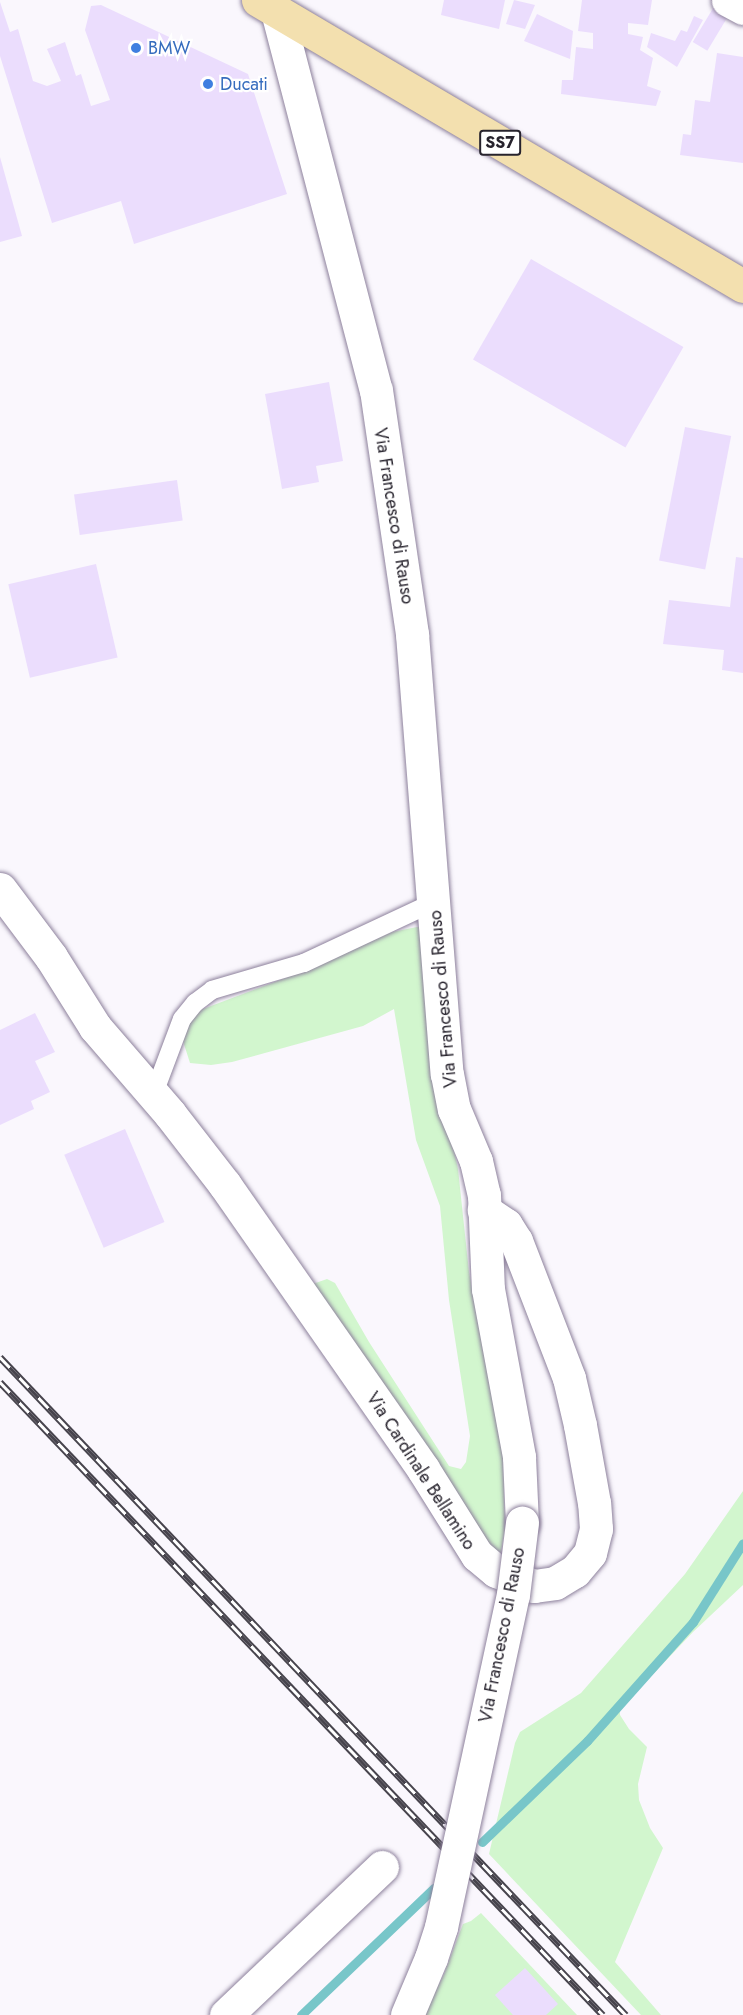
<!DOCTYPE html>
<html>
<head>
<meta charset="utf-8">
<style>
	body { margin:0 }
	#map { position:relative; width:743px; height:2015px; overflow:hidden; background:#faf7fd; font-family:Jost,sans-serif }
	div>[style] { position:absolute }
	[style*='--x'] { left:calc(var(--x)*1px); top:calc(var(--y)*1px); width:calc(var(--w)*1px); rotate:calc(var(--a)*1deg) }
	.green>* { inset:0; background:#d2f6ce }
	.stream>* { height:9px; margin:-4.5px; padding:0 4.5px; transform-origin:4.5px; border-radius:4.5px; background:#78c6c9 }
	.building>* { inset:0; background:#ebddfd; transform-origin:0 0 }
	.roads { filter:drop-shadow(0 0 2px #8d819c) drop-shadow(0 0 2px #8d819c) }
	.lane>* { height:18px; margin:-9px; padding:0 9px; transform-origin:9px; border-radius:9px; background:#fff }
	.street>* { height:33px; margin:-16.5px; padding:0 16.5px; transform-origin:16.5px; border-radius:16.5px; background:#fff }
	.primary>* { height:33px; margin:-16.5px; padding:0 16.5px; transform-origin:16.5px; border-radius:16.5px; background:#f3e0af }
	.rail>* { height:7px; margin-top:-3.5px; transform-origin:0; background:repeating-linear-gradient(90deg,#fff 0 14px,#47444d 0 28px); box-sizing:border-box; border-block:2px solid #47444d }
	.bridges { filter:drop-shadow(0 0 2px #8d819c) drop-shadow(0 0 2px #8d819c) }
	.street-bridge>* { height:33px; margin:-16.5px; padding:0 16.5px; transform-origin:16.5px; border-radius:16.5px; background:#fff }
	.dots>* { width:16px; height:16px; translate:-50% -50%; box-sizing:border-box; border:3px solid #fff; border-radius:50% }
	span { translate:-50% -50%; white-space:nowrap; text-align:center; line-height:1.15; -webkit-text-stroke:4.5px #fff; paint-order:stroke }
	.shield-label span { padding:2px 4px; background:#fff; border:2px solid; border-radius:4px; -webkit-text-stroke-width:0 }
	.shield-label { font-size:16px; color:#27232d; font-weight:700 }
	.shop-label { font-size:18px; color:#366cbe }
	.left { translate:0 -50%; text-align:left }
	.street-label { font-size:18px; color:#27232d }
</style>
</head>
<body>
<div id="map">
	<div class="green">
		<i style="clip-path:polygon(417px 927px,429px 928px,444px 1104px,458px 1169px,469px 1272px,503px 1447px,505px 1528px,501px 1552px,486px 1548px,307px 1286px,327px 1279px,335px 1283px,369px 1342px,449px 1466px,461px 1469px,466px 1462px,470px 1436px,449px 1300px,440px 1206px,416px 1140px,394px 1009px,363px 1026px,232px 1062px,211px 1065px,190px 1063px,182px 1038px,192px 1016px,203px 1009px,312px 968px,392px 932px)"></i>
		<i style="clip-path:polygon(743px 1491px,743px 1585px,693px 1632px,620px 1709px,620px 1715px,629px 1729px,647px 1747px,638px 1784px,639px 1800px,650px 1828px,663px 1848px,615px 1962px,661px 2015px,641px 2015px,489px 1854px,515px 1743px,520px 1732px,581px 1693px,685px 1574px)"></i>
		<i style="clip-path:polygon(481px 1913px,577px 2015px,424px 2015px,444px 1974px,463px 1924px,471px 1921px)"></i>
	</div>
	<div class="stream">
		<i style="--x:482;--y:1842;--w:146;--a:-43.9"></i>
		<i style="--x:587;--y:1741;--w:159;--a:-48.3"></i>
		<i style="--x:693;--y:1622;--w:93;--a:-57.7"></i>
		<i style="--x:301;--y:2015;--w:184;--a:-43.7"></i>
	</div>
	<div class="building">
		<i style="clip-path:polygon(444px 0,505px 0,499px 29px,441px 15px)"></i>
		<i style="clip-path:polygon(514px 0,535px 5px,525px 29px,506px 24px)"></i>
		<i style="clip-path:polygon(582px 0,652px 0,648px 25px,628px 23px,628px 34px,643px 37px,640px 50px,653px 58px,647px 86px,661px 91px,656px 106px,561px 94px,562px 80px,573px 80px,576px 47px,593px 49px,593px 33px,578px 31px)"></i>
		<i style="left:718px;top:0;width:17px;height:49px;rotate:31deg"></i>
		<i style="clip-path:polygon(0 2px,10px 32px,18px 29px,33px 81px,47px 86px,61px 81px,47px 49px,65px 42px,76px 76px,81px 74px,91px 106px,110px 100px,85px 30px,91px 6px,101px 5px,248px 74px,287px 194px,134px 244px,121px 201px,52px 223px,0 56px)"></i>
		<i style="clip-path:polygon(537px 14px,573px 31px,570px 59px,524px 41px)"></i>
		<i style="clip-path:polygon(694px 16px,703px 20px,677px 67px,647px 47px,651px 33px,675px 41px,681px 30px,687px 32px)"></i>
		<i style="clip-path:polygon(717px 53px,743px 57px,743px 163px,680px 155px,683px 134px,691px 135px,695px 100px,710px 102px)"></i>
		<i style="clip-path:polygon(0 157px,22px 236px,0 242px)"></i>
		<i style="left:531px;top:259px;width:176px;height:116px;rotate:30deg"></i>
		<i style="clip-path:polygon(329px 382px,343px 461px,316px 466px,319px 482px,282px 489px,265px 394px)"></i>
		<i style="left:685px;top:427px;width:47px;height:136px;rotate:11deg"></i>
		<i style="left:177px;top:480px;width:41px;height:104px;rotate:82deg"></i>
		<i style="clip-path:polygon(736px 557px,743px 558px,743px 673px,722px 670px,724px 650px,663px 644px,669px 600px,730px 607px)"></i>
		<i style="left:96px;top:564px;width:96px;height:90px;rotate:77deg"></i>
		<i style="clip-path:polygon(35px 1013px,55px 1052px,35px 1061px,50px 1092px,31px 1101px,34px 1109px,0 1125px,0 1030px)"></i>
		<i style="left:125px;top:1129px;width:101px;height:66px;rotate:67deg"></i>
		<i style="clip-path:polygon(525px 1968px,558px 2004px,546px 2015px,513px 2015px,495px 1995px)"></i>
	</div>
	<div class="roads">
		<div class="lane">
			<i style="--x:153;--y:1096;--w:82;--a:-69.4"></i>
			<i style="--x:182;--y:1019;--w:21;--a:-51"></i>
			<i style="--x:195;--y:1003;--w:21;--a:-37"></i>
			<i style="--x:212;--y:990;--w:96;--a:-16.4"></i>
			<i style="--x:304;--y:963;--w:144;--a:-25.1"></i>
		</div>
		<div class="street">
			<i style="--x:728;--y:0;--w:17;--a:28"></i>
			<i style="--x:277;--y:11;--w:392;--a:75.4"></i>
			<i style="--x:376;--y:390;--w:247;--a:81.6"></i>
			<i style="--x:412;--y:634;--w:441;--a:85.5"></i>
			<i style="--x:447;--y:1074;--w:36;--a:79"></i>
			<i style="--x:454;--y:1109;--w:56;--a:67.1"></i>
			<i style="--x:476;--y:1161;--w:35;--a:77"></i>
			<i style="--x:484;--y:1195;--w:94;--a:87.6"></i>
			<i style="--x:488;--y:1289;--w:171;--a:79.5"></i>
			<i style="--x:519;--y:1457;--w:66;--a:87.4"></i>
			<i style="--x:0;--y:889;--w:85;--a:53.1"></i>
			<i style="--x:51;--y:957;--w:83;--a:57.8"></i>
			<i style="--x:95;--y:1027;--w:115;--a:49.2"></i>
			<i style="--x:170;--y:1114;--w:90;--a:52.2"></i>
			<i style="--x:225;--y:1185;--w:346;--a:55.1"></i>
			<i style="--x:423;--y:1469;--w:102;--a:57.9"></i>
			<i style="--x:477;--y:1555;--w:25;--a:40"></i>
			<i style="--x:496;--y:1571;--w:41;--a:21.5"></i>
			<i style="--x:534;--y:1586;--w:21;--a:-8"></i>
			<i style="--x:555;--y:1583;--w:23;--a:-31"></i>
			<i style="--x:575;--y:1571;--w:23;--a:-50"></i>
			<i style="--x:590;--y:1553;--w:25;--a:-76"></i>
			<i style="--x:596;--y:1529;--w:26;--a:-94"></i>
			<i style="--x:594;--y:1503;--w:79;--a:-100.2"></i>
			<i style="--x:580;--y:1425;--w:48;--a:-103.2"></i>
			<i style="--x:569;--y:1378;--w:147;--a:-111.1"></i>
			<i style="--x:516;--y:1241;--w:19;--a:-122"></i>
			<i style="--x:506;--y:1225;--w:27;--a:-146"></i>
			<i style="--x:226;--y:2015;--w:215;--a:-43.5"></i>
		</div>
		<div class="primary">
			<i style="--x:258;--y:0;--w:563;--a:30.53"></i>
		</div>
	</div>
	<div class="rail">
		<i style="--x:0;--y:1357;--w:908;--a:46.43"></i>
		<i style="--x:0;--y:1382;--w:874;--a:46.39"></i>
	</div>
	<div class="bridges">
		<div class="street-bridge">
			<i style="--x:407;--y:2015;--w:62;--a:-67.2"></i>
			<i style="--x:431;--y:1958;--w:33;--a:-72"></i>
			<i style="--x:441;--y:1927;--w:340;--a:-77.8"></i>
			<i style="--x:513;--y:1595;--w:73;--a:-82.9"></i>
		</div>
	</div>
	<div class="dots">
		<i style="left:136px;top:48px;background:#3f7fe0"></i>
		<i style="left:208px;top:84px;background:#3f7fe0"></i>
	</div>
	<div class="shield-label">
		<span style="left:500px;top:143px">SS7</span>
	</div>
	<div class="shop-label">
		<span class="left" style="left:148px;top:48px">BMW</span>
		<span class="left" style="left:220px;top:84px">Ducati</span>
	</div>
	<div class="street-label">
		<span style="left:394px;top:516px;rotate:81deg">Via Francesco di Rauso</span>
		<span style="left:443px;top:999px;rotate:-95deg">Via Francesco di Rauso</span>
		<span style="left:421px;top:1471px;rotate:57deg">Via Cardinale Bellamino</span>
		<span style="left:502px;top:1635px;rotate:-79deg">Via Francesco di Rauso</span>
	</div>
</div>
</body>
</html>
